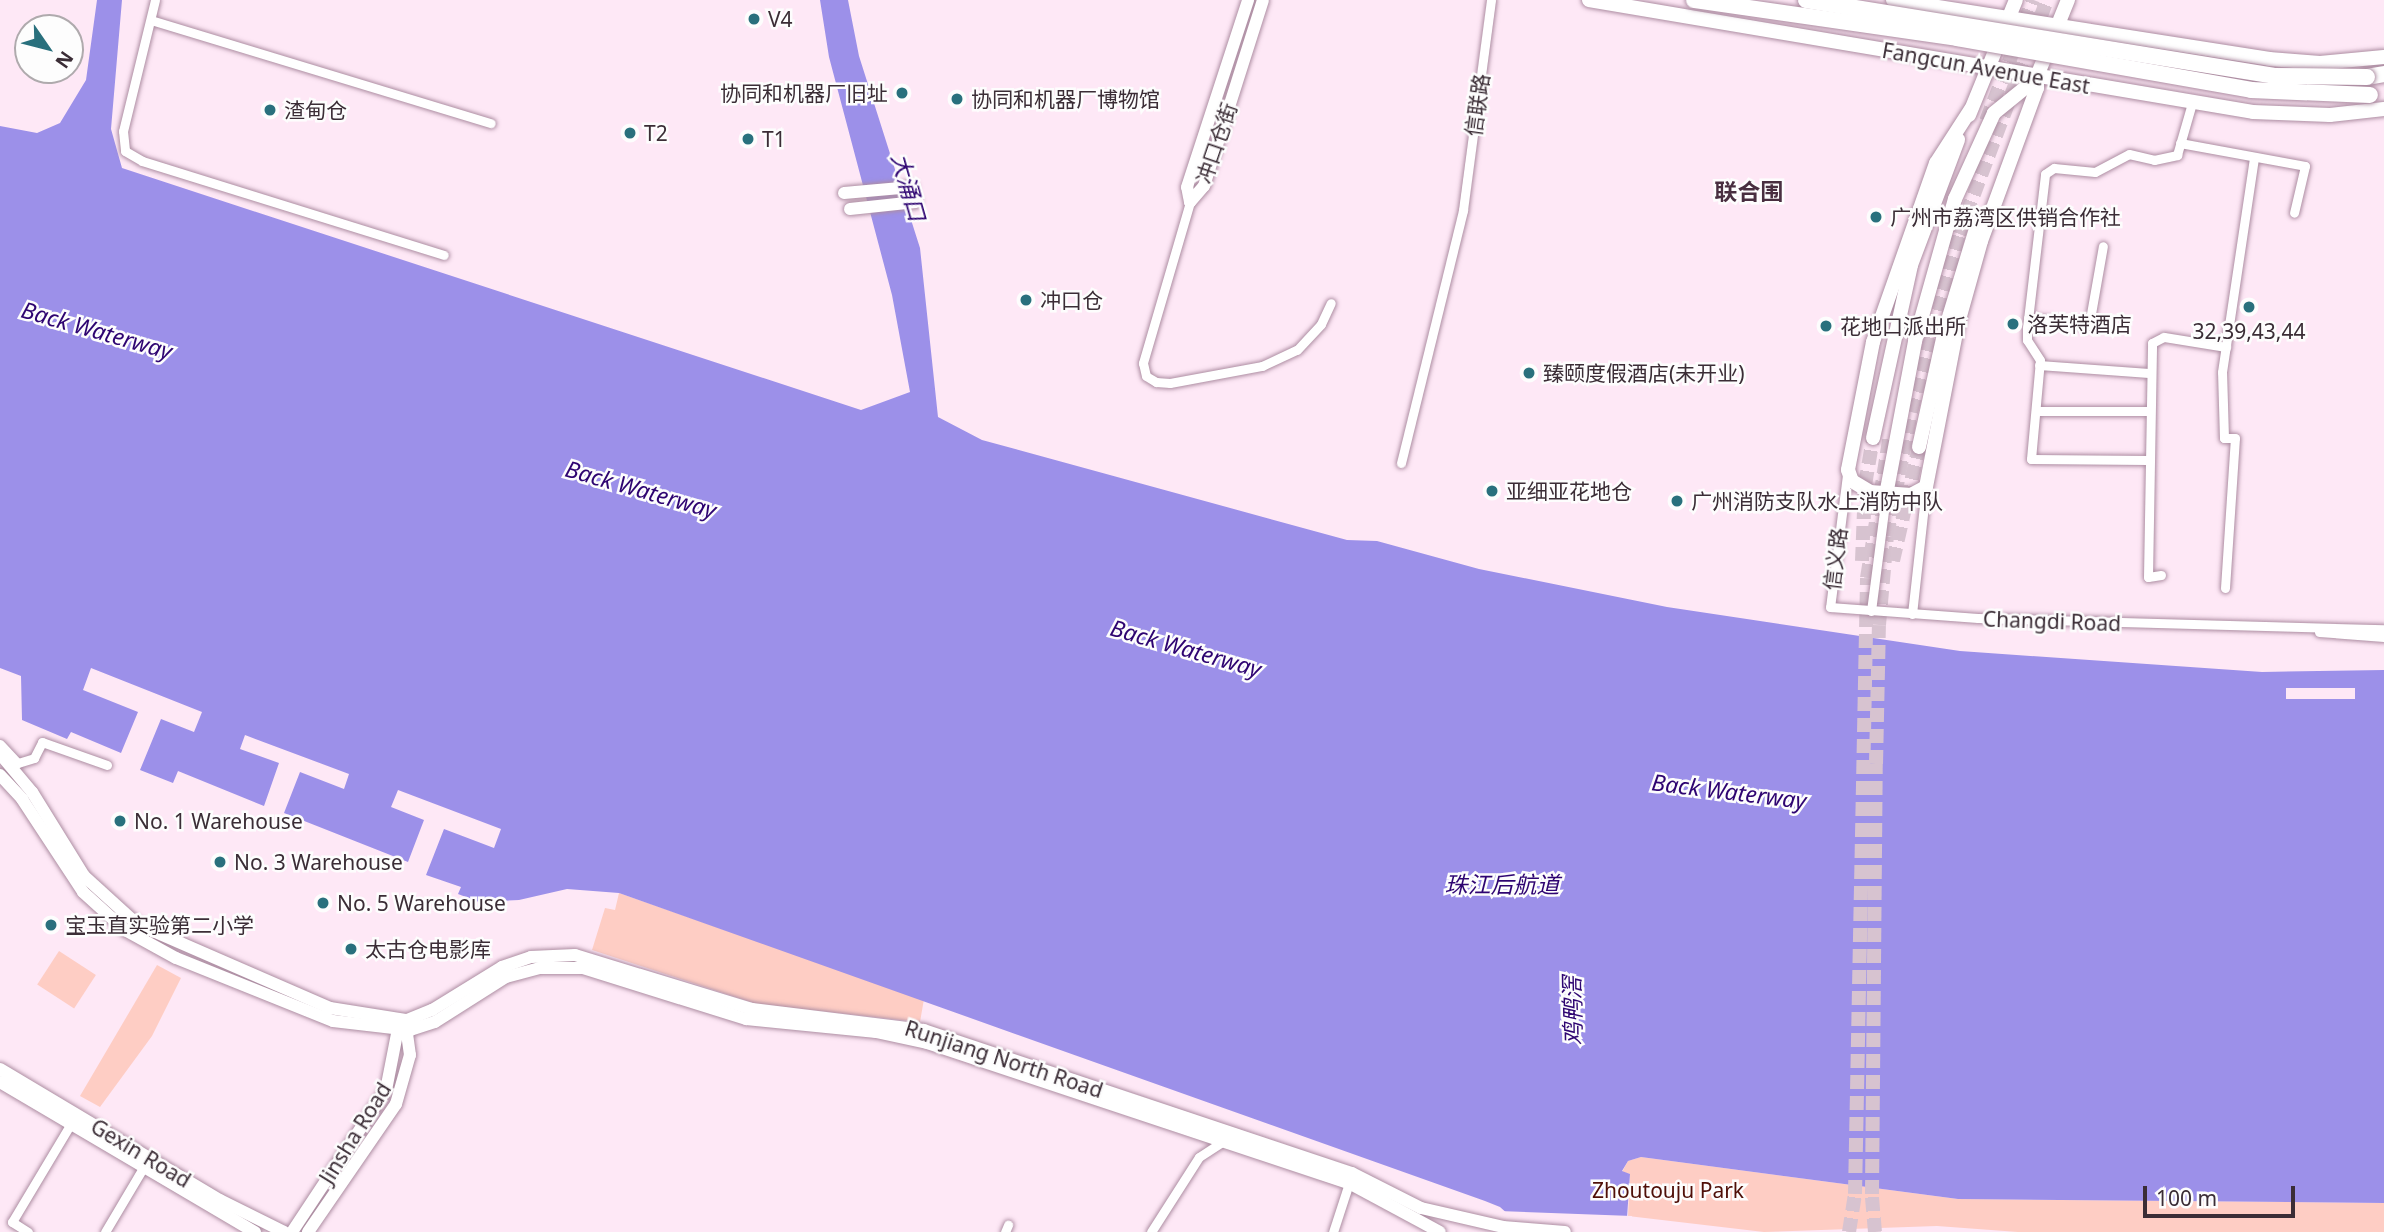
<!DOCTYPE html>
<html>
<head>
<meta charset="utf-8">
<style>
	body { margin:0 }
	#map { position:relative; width:2384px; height:1232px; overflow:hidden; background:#fee8f6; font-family:"Noto Sans","Noto Sans SC",sans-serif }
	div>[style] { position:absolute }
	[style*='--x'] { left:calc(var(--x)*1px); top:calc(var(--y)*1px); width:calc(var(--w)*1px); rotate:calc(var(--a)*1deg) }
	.green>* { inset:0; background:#fecdc4; transform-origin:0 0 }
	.water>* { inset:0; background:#9c90e9 }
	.pier>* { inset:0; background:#fee8f6; transform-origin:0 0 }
	.primary-tunnel>* { height:14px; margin-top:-7px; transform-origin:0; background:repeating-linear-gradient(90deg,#d7c3d0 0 14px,transparent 0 21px) }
	.roads { filter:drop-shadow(0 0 2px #ad8da2) drop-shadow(0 0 2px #ad8da2) }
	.street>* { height:9px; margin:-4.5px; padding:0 4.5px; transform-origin:4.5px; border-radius:4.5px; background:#fff }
	.secondary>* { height:12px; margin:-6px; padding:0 6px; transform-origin:6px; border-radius:6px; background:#fff }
	.primary>* { height:14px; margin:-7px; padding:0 7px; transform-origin:7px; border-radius:7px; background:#fff }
	.highway>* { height:16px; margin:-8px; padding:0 8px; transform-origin:8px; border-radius:8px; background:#fff }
	.bridges { filter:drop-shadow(0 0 2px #ad8da2) drop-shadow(0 0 2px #ad8da2) }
	.highway-bridge>* { height:16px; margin:-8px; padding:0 8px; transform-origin:8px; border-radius:8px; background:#fff }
	.dots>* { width:19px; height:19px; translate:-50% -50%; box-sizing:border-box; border:4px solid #fdfdfd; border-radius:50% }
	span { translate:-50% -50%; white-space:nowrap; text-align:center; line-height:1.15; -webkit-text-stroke:5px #fdfdfd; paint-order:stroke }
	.poi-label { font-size:21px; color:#3b2d36 }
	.left { translate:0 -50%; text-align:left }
	.right { translate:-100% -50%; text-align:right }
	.street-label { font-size:21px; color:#3b2d36 }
	.park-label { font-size:21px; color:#4f0f08 }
	.water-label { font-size:23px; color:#2e0471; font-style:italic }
	.neighbourhood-label { font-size:23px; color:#492e40; font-weight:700 }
	.north { position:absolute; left:14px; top:14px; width:70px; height:70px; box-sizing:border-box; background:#fdfdfd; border:2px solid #afaaad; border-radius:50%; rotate:125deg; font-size:19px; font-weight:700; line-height:28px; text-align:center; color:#3b2d36 }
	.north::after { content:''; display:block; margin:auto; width:24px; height:32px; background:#29707d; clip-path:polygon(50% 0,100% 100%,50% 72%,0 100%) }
	.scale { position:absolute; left:2143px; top:1186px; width:152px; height:32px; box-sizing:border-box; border:4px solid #3b2d36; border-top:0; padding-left:9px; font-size:21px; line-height:24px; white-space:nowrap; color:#3b2d36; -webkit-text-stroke:5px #fdfdfd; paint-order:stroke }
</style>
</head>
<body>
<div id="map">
	<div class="green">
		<i style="clip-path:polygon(619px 893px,924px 999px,920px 1022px,757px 1004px,592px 950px,605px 908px,615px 910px)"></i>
		<i style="left:59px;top:951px;width:44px;height:40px;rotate:33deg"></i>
		<i style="clip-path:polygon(157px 965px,181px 978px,152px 1036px,100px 1107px,80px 1096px)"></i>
		<i style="clip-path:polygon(1641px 1157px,1958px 1199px,2384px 1203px,2384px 1232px,2018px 1232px,1937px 1226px,1764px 1232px,1628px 1216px,1630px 1174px,1622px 1172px,1628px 1161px)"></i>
	</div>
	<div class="water">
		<i style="clip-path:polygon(97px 0,122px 0,111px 129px,122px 168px,861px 410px,910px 392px,892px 295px,829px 57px,820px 0,848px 0,859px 56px,920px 248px,938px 417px,982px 440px,1347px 540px,1377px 541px,1479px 569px,1667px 607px,1960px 651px,2262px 672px,2384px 670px,2384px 1203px,1958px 1199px,1641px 1157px,1628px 1161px,1622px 1171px,1630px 1174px,1626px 1232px,1528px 1232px,1500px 1207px,1485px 1201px,619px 893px,567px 889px,519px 900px,479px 902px,458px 894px,461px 887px,426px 875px,444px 829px,494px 848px,501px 829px,398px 790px,391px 807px,424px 820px,408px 862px,284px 813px,300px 772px,344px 789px,349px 774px,245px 735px,240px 749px,279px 763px,264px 806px,178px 771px,173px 783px,140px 770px,161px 719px,194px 732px,202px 712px,91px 668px,83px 690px,138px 712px,121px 753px,71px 732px,67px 739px,22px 720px,21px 676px,0 668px,0 126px,37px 133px,60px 123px,86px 80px)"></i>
	</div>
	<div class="pier">
		<i style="left:2286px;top:688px;width:69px;height:11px"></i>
		<i style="clip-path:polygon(1499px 1211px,1632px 1216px,1630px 1232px,1526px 1232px)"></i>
	</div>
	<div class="primary-tunnel">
		<i style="--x:1986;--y:121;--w:130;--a:-68.8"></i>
		<i style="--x:1862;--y:561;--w:76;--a:-87.7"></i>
		<i style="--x:1865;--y:485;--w:48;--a:-80.3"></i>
		<i style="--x:1893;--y:561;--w:117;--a:-77.2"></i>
		<i style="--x:1849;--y:1232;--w:38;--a:-81"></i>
		<i style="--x:1855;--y:1194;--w:616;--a:-88.88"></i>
		<i style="--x:1867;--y:578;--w:146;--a:-80.9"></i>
		<i style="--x:1875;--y:1232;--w:38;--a:-95"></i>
		<i style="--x:1872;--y:1194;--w:430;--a:-89.5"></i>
		<i style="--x:1876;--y:764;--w:139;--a:-88.8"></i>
		<i style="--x:1879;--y:625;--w:89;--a:-84.9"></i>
		<i style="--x:1887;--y:536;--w:126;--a:-79"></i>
		<i style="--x:1911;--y:412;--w:184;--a:-74.9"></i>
		<i style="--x:1959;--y:234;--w:250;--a:-69.4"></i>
	</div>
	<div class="roads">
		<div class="street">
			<i style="--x:155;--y:0;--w:135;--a:103.7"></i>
			<i style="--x:123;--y:131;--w:20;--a:84"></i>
			<i style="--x:125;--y:151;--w:20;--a:30"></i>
			<i style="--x:142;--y:161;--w:316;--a:17.3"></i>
			<i style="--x:151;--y:20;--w:355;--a:16.9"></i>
			<i style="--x:2180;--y:143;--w:127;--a:10.4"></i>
			<i style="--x:2305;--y:166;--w:48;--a:103.2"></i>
			<i style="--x:1190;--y:202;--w:168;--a:106.3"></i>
			<i style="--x:1143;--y:363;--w:13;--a:77"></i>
			<i style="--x:1146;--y:376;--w:12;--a:31"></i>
			<i style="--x:1156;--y:382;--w:14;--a:4"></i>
			<i style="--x:1170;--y:383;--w:94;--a:-10.5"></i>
			<i style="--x:1262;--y:366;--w:38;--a:-25"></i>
			<i style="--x:1297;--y:350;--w:35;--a:-47"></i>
			<i style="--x:1321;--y:324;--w:23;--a:-65"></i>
			<i style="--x:2028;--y:318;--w:61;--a:6.5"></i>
			<i style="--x:2089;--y:325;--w:80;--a:-80"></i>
			<i style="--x:2039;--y:365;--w:110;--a:4.2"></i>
			<i style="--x:2036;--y:411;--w:112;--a:0"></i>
			<i style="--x:2148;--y:460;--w:117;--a:-179.5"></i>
			<i style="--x:2031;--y:459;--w:99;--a:-84.8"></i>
			<i style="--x:2040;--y:360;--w:24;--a:-123"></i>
			<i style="--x:2027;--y:340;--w:12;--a:-90"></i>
			<i style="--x:2027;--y:328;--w:155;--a:-83.3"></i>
			<i style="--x:2045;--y:174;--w:11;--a:-34"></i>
			<i style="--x:2054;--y:168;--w:41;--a:5.6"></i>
			<i style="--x:2095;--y:172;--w:38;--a:-28"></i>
			<i style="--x:2129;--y:154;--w:26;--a:13"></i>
			<i style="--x:2154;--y:160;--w:24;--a:-12"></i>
			<i style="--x:2177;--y:155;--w:54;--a:-73.9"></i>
			<i style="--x:1401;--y:463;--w:260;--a:-76.2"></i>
			<i style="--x:1463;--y:210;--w:212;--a:-82.4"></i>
			<i style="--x:1847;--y:475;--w:133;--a:97.3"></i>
			<i style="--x:1830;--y:607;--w:148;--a:4.3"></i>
			<i style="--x:1978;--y:618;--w:406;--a:1.6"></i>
			<i style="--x:2161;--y:575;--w:13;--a:171"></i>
			<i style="--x:2148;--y:577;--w:234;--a:-89"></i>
			<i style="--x:2152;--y:343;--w:13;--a:-27"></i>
			<i style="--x:2164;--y:337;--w:63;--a:9.2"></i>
			<i style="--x:2225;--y:588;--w:150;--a:-86.2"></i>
			<i style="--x:2235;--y:438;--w:11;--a:180"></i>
			<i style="--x:2224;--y:438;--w:66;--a:-91.7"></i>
			<i style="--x:2222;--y:372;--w:216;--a:-81.5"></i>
			<i style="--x:1871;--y:611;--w:117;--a:-82.6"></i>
			<i style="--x:1912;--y:614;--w:128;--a:-83.7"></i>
			<i style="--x:2319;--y:632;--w:65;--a:4.4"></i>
			<i style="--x:0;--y:744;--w:26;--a:47"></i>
			<i style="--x:18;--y:763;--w:17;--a:-17"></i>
			<i style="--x:34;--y:758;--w:18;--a:-63"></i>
			<i style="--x:42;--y:742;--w:69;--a:19.5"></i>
			<i style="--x:28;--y:1232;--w:19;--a:-148"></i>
			<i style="--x:12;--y:1222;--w:113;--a:-59.1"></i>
			<i style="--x:105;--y:1232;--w:74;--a:-59.3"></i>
			<i style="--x:1005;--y:1232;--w:8;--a:-67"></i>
			<i style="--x:1151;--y:1232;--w:89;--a:-57.4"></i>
			<i style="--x:1199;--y:1157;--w:27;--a:-33"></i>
			<i style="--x:1333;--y:1232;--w:55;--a:-71.9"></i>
		</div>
		<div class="secondary">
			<i style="--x:844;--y:193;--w:68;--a:-5"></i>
			<i style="--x:1190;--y:202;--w:21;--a:-49"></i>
			<i style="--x:1204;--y:186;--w:195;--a:-72.4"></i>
			<i style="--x:1190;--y:202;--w:15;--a:-101"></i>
			<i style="--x:1187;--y:187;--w:197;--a:-71.9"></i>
			<i style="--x:850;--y:209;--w:66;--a:-6.1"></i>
			<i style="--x:0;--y:754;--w:50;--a:49.9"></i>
			<i style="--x:32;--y:792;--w:99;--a:58.2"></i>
			<i style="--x:84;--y:876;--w:72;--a:42.2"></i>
			<i style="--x:137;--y:924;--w:210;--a:23.5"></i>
			<i style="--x:330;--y:1008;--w:78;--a:8.9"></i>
			<i style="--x:407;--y:1020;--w:27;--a:-22"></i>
			<i style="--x:432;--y:1010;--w:82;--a:-31.6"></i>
			<i style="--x:502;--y:967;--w:31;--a:-19"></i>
			<i style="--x:531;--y:957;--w:44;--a:-2.6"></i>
			<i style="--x:575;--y:955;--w:185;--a:17"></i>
			<i style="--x:752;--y:1009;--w:173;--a:7"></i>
			<i style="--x:924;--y:1030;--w:451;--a:18.5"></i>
			<i style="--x:1352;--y:1173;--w:77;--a:26.9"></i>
			<i style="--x:1421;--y:1208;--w:84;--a:13"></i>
			<i style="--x:1503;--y:1227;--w:62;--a:4.6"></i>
			<i style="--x:0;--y:775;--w:33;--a:47"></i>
			<i style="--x:22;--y:799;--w:111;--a:56.7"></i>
			<i style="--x:83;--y:892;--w:57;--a:42.1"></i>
			<i style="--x:125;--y:930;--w:58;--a:28.8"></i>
			<i style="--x:176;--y:958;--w:169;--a:21.9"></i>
			<i style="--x:333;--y:1021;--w:78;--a:6.7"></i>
			<i style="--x:410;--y:1030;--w:26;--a:-18"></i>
			<i style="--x:435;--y:1022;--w:84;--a:-32.4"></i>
			<i style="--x:506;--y:977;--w:34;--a:-15"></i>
			<i style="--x:539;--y:968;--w:44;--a:0"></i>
			<i style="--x:583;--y:968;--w:171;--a:17.4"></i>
			<i style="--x:746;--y:1019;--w:131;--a:5.7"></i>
			<i style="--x:876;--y:1032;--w:52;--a:12.2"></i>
			<i style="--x:927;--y:1043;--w:445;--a:18.4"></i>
			<i style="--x:1349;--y:1183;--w:103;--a:28.3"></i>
			<i style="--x:0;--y:1069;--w:256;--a:30.8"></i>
			<i style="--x:220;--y:1200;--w:72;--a:26.6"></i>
			<i style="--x:0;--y:1082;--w:296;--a:30.5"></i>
			<i style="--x:292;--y:1232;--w:170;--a:-56.5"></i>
			<i style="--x:386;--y:1090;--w:67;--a:-78.9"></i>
			<i style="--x:308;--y:1232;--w:155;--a:-55.5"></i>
			<i style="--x:396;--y:1104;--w:51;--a:-74.1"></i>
			<i style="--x:410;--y:1055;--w:29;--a:-98"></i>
		</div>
		<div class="primary">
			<i style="--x:1589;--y:0;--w:673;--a:9.57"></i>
			<i style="--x:2253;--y:112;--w:77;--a:2.2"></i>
			<i style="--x:2330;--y:115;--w:54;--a:-6.3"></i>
			<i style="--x:1893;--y:0;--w:381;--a:8.9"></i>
			<i style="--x:2269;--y:59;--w:51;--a:4.5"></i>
			<i style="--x:2320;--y:63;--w:64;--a:-5.4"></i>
			<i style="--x:2033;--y:86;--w:93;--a:-67.9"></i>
			<i style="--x:1971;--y:109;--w:64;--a:122.9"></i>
			<i style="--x:1936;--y:163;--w:190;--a:109.4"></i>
			<i style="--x:1873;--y:342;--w:130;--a:101.1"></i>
			<i style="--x:1848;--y:470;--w:12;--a:70"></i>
			<i style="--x:1852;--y:481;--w:21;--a:31"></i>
			<i style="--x:1870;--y:492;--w:41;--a:4.2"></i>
			<i style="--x:1911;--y:495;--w:17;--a:-28"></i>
			<i style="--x:1926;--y:487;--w:167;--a:-79"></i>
			<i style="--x:1958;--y:323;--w:85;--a:-74.3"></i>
			<i style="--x:1981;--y:241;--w:163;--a:-69.9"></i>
			<i style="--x:2037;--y:88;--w:10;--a:-90"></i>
			<i style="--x:1969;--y:115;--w:124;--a:-67.8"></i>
			<i style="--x:1873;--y:438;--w:177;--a:-77.6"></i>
			<i style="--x:1911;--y:265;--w:134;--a:-69.4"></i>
			<i style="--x:1919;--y:447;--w:120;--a:-77.5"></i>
			<i style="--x:1945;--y:330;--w:102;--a:-73"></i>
			<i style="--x:1886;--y:495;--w:157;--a:-79.3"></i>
			<i style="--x:1915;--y:341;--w:148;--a:-74.3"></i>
			<i style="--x:1955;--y:199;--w:94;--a:-65.6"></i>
			<i style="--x:1994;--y:113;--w:55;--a:-39.1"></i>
		</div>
		<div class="highway">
			<i style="--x:2367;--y:77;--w:17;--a:-10"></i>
		</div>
	</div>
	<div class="bridges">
		<div class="highway-bridge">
			<i style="--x:1694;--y:0;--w:266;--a:8.2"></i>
			<i style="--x:1957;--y:38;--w:299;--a:10"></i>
			<i style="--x:2251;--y:90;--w:119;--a:2.4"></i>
			<i style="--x:1806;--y:0;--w:473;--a:9.2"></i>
			<i style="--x:2273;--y:76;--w:94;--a:0.6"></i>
		</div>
	</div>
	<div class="dots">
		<i style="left:754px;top:19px;background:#29707d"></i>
		<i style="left:902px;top:93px;background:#29707d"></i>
		<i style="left:957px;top:99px;background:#29707d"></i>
		<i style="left:270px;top:110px;background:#29707d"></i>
		<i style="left:630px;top:133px;background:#29707d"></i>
		<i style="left:748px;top:139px;background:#29707d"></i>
		<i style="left:1876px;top:217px;background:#29707d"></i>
		<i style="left:1026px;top:300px;background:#29707d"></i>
		<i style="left:2249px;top:307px;background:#29707d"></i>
		<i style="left:2013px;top:324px;background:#29707d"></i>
		<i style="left:1826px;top:326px;background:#29707d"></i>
		<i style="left:1529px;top:373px;background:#29707d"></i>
		<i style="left:1492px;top:491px;background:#29707d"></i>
		<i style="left:1677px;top:501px;background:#29707d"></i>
		<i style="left:120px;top:821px;background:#29707d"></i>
		<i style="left:220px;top:862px;background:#29707d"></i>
		<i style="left:323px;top:903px;background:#29707d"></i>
		<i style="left:51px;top:925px;background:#29707d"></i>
		<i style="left:351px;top:949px;background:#29707d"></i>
	</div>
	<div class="poi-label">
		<span class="left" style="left:768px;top:19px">V4</span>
		<span class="right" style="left:888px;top:93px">协同和机器厂旧址</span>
		<span class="left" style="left:971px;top:99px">协同和机器厂博物馆</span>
		<span class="left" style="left:284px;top:110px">渣甸仓</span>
		<span class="left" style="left:644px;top:133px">T2</span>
		<span class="left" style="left:762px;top:139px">T1</span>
		<span class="left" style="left:1890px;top:217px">广州市荔湾区供销合作社</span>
		<span class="left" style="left:1040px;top:300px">冲口仓</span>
		<span class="left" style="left:2027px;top:324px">洛芙特酒店</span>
		<span class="left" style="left:1840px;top:326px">花地口派出所</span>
		<span style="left:2249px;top:331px">32,39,43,44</span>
		<span class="left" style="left:1543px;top:373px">臻颐度假酒店(未开业)</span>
		<span class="left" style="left:1506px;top:491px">亚细亚花地仓</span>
		<span class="left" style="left:1691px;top:501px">广州消防支队水上消防中队</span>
		<span class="left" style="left:134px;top:821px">No. 1 Warehouse</span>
		<span class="left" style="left:234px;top:862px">No. 3 Warehouse</span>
		<span class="left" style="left:337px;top:903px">No. 5 Warehouse</span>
		<span class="left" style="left:65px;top:925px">宝玉直实验第二小学</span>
		<span class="left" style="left:365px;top:949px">太古仓电影库</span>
	</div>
	<div class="street-label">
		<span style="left:1986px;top:68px;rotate:10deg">Fangcun Avenue East</span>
		<span style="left:1477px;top:105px;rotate:-82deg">信联路</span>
		<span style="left:1216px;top:143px;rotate:-71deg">冲口仓街</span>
		<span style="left:1835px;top:559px;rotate:-83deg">信义路</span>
		<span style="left:2052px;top:621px;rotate:2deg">Changdi Road</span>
		<span style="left:1004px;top:1059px;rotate:18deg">Runjiang North Road</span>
		<span style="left:355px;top:1133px;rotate:-58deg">Jinsha Road</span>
		<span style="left:141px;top:1153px;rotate:31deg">Gexin Road</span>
	</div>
	<div class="park-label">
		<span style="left:1668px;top:1190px">Zhoutouju Park</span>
	</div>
	<div class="water-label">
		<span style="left:909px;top:187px;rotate:74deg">大涌口</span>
		<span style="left:97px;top:330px;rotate:16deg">Back Waterway</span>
		<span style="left:641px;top:489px;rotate:16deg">Back Waterway</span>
		<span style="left:1186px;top:648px;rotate:16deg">Back Waterway</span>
		<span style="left:1729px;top:791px;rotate:7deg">Back Waterway</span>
		<span style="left:1502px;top:884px">珠江后航道</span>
		<span style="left:1572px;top:1011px;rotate:-91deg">鸡鸭滘</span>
	</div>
	<div class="neighbourhood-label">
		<span style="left:1749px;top:191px">联合围</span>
	</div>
	<div class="north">N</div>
	<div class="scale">100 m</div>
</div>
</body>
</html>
